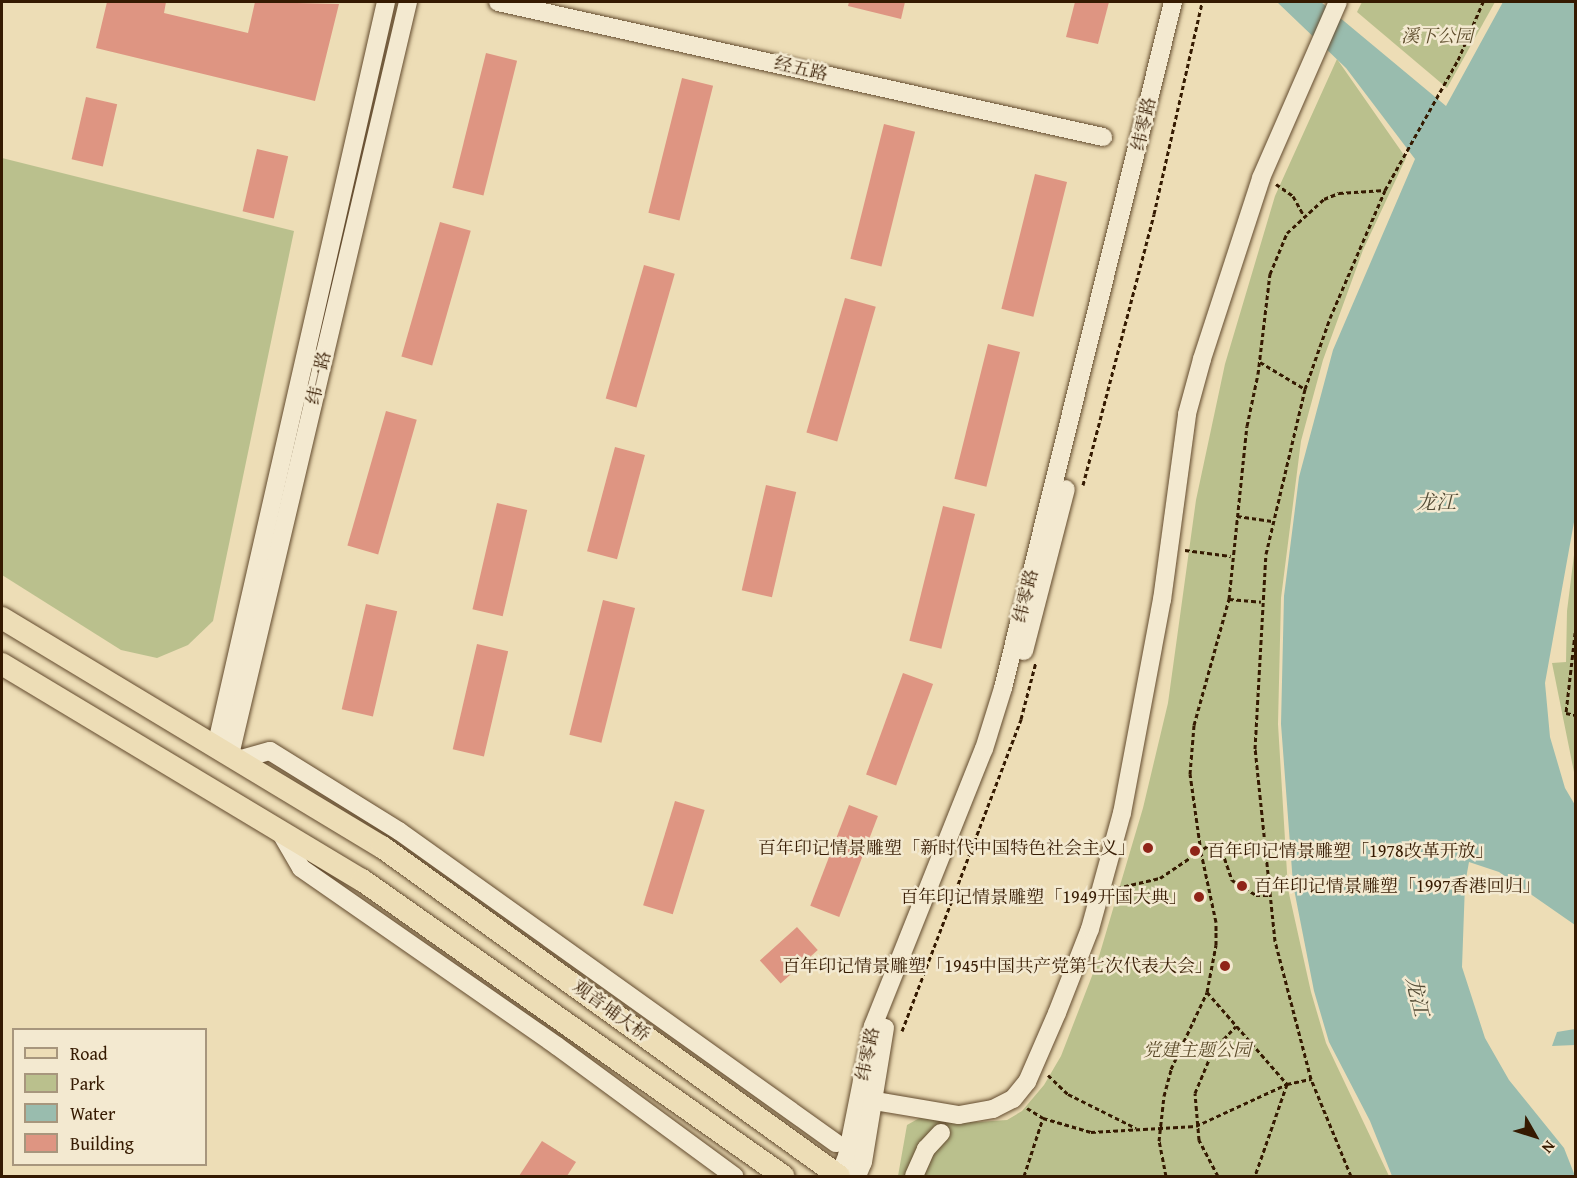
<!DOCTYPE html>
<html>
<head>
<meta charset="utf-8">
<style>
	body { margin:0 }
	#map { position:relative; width:1577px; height:1178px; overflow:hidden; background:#edddb6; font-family:"Gentium Book Plus","Noto Serif SC",serif }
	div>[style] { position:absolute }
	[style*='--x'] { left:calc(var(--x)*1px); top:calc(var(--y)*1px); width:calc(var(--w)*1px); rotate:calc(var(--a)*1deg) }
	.green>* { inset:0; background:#bac08d }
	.water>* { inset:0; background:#99bcae }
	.building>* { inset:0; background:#de9582; transform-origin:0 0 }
	.path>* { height:3px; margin-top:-1.5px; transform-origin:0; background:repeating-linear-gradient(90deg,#351a01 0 4.5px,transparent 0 7.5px) }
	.roads { filter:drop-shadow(0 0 2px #634b2e) drop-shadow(0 0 2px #634b2e) }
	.minor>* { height:18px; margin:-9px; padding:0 9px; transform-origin:9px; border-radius:9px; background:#f3e9d0 }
	.major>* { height:22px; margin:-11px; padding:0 11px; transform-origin:11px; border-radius:11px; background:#edddb6 }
	.dots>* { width:16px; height:16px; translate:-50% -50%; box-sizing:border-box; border:3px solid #f3e9d0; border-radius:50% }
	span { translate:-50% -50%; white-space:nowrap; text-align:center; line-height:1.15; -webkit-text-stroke:5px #f3e9d0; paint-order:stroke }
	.park-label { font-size:18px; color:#5d4c2b; font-style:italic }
	.street-label { font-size:18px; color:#351a01 }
	.poi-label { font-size:18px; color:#351a01 }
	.right { translate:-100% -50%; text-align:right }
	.left { translate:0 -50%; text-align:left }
	.water-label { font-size:20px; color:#534b35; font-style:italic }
	.frame { position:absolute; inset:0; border:3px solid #351a01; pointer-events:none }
	.legend { position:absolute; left:12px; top:1028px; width:195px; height:138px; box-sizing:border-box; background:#f3e9d0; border:2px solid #a7967d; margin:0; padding:8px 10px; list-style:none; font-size:18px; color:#351a01 }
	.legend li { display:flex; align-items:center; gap:12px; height:30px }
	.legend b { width:30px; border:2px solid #a7967d }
	.north { position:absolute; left:1505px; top:1106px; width:60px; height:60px; -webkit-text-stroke:4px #f3e9d0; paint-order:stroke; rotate:129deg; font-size:16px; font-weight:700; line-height:24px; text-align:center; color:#351a01 }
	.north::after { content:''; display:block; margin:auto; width:21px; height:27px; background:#351a01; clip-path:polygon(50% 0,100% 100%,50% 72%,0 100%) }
</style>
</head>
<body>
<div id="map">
	<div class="green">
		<i style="clip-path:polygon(1362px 2px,1495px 2px,1447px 88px,1357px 12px)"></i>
		<i style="clip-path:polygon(1337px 59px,1406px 158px,1363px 250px,1323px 360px,1301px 441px,1281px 598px,1278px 724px,1288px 889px,1311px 992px,1326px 1043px,1389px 1176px,898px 1176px,907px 1125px,923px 1116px,978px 1122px,1007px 1120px,1022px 1111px,1044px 1085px,1061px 1056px,1097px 963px,1143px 808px,1168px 703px,1196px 500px,1225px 364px,1275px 196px)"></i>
		<i style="clip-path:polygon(2px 158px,294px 231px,213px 621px,188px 645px,157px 658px,121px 650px,2px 575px)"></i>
		<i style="clip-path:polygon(1575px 547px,1576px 777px,1575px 777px,1552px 663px,1566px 662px,1567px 611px)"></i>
	</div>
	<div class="water">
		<i style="clip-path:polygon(1277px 2px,1321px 2px,1446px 106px,1503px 2px,1575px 2px,1576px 511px,1545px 683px,1550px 737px,1565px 788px,1575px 805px,1575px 925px,1499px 872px,1469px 862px,1465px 884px,1462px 967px,1485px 1038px,1509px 1080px,1564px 1148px,1575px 1176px,1392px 1176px,1370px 1121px,1329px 1042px,1314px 991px,1293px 884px,1281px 724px,1284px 596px,1299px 477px,1333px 350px,1415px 159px,1346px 68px)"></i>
		<i style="clip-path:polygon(1575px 1029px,1575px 1045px,1552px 1046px,1557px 1032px)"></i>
	</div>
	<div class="building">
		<i style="clip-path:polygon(107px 2px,166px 2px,164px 13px,248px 33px,255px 2px,339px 4px,315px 101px,96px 48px)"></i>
		<i style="clip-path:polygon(849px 2px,905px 2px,901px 19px,848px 6px)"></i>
		<i style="clip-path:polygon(1075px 2px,1109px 2px,1098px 44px,1066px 37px)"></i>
		<i style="left:486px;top:53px;width:32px;height:139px;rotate:14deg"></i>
		<i style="left:682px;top:78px;width:32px;height:139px;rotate:14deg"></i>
		<i style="left:86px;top:97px;width:32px;height:64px;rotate:13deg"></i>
		<i style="left:884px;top:124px;width:32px;height:139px;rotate:14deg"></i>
		<i style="left:257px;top:149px;width:32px;height:64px;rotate:13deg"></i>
		<i style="left:1035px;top:174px;width:33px;height:139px;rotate:14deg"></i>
		<i style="left:440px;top:222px;width:32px;height:140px;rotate:16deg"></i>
		<i style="left:644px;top:265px;width:32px;height:139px;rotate:16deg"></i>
		<i style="left:845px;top:298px;width:32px;height:140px;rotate:16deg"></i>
		<i style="left:988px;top:344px;width:33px;height:139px;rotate:14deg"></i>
		<i style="left:386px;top:411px;width:32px;height:140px;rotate:16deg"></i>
		<i style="left:615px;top:447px;width:31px;height:108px;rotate:15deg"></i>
		<i style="left:766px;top:485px;width:31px;height:108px;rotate:13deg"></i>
		<i style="left:497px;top:503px;width:31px;height:109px;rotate:13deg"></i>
		<i style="left:943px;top:506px;width:33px;height:139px;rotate:14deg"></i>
		<i style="left:603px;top:600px;width:33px;height:139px;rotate:14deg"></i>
		<i style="left:366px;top:604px;width:32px;height:108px;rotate:13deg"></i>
		<i style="left:477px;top:644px;width:32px;height:108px;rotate:13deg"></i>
		<i style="left:903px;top:673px;width:32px;height:108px;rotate:20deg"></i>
		<i style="left:675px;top:801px;width:31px;height:109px;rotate:17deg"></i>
		<i style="left:849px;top:805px;width:31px;height:108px;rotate:21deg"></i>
		<i style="left:797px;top:927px;width:31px;height:50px;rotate:48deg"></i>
		<i style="clip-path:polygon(542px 1141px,576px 1162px,567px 1176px,519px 1176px)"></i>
	</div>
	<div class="path">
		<i style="--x:1276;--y:184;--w:21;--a:35"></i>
		<i style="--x:1293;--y:196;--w:23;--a:61"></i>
		<i style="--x:1260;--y:362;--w:52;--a:31"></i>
		<i style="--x:1083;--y:485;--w:280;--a:-75.3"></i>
		<i style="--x:1154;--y:214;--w:217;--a:-77.2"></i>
		<i style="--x:1237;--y:516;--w:37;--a:8"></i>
		<i style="--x:1185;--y:550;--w:46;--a:7.4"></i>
		<i style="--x:1229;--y:599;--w:32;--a:5"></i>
		<i style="--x:1576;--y:625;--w:89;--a:96.5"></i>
		<i style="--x:1566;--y:713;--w:10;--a:11"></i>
		<i style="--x:1117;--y:888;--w:44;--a:-13.1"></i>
		<i style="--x:1160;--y:878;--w:59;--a:-34"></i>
		<i style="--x:1209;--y:845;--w:14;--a:25"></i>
		<i style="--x:1222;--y:851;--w:31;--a:71"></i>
		<i style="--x:1232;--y:880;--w:28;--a:32"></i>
		<i style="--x:1256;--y:895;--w:13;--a:0"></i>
		<i style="--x:1207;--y:992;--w:122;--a:49"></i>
		<i style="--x:1287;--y:1084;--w:97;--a:109.2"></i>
		<i style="--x:902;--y:1031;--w:334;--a:-69.1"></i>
		<i style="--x:1021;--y:719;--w:59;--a:-75.3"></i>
		<i style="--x:1048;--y:1075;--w:28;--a:44"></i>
		<i style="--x:1068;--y:1094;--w:76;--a:26.6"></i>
		<i style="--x:1027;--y:1108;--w:19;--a:32"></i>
		<i style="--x:1043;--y:1118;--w:50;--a:16.3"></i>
		<i style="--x:1091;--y:1132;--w:105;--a:-3.3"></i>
		<i style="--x:1196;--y:1126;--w:100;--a:-24.8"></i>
		<i style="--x:1287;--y:1084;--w:25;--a:-12"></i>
		<i style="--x:1024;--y:1176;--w:61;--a:-71.9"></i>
		<i style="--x:1166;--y:1176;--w:36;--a:-101"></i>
		<i style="--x:1159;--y:1141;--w:45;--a:-83.7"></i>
		<i style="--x:1164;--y:1096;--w:28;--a:-75"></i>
		<i style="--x:1171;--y:1069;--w:85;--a:-64.9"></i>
		<i style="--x:1207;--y:992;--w:48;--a:-79.2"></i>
		<i style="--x:1216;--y:945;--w:23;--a:-90"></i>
		<i style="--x:1216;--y:922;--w:72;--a:-102.1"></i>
		<i style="--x:1201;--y:852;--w:79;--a:-98"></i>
		<i style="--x:1190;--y:774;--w:49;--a:-85.3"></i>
		<i style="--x:1194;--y:725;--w:131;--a:-74.5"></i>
		<i style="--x:1229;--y:599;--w:174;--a:-84.1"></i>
		<i style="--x:1247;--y:426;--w:53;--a:-78.1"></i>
		<i style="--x:1258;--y:374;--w:101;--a:-83.2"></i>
		<i style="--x:1270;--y:274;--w:44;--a:-67.5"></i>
		<i style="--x:1287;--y:233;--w:50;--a:-42.6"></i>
		<i style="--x:1324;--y:199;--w:16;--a:-22"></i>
		<i style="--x:1339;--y:193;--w:46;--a:-3.7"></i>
		<i style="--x:1218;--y:1176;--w:41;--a:-117.8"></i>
		<i style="--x:1199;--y:1140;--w:47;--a:-94.9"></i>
		<i style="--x:1195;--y:1093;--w:47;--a:-67.3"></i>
		<i style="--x:1213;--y:1050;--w:33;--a:-46"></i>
		<i style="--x:1351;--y:1176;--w:105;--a:-112.4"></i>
		<i style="--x:1311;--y:1079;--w:143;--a:-104.6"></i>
		<i style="--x:1275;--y:941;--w:193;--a:-95.9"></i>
		<i style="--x:1255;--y:749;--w:195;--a:-86.8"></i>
		<i style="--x:1266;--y:554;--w:170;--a:-76.7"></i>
		<i style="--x:1305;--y:389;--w:75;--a:-70.6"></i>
		<i style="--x:1330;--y:318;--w:139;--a:-66.7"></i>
		<i style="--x:1385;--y:190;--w:149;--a:-60.7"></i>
		<i style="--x:1458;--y:60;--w:63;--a:-66.7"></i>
	</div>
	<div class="roads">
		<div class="minor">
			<i style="--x:498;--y:2;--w:620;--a:12.58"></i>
			<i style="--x:1024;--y:651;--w:167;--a:-75.5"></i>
			<i style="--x:216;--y:747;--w:764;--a:-77.15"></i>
			<i style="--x:230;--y:755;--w:774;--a:-76.7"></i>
			<i style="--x:238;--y:760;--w:33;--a:-16"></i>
			<i style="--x:270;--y:751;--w:152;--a:31.8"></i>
			<i style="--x:399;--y:831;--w:537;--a:35.53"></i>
			<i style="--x:279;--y:830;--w:44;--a:59.9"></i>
			<i style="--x:301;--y:868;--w:312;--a:34.8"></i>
			<i style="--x:557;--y:1046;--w:220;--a:36.3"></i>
			<i style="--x:881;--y:1102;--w:79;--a:9.5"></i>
			<i style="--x:959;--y:1115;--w:35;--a:-10"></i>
			<i style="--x:993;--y:1109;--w:22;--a:-27"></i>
			<i style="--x:1013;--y:1099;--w:22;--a:-51"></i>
			<i style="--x:1027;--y:1082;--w:75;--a:-66.5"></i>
			<i style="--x:1057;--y:1013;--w:90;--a:-68.6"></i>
			<i style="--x:1090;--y:929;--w:120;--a:-74.6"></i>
			<i style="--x:1122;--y:813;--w:217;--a:-79.4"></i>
			<i style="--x:1162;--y:600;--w:188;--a:-82.3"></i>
			<i style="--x:1187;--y:414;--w:57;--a:-74.7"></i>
			<i style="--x:1202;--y:359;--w:190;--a:-71.9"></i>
			<i style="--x:1261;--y:178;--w:192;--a:-66.4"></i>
			<i style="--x:839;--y:1176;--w:22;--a:-68"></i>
			<i style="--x:847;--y:1156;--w:133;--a:-78.7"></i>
			<i style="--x:873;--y:1026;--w:298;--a:-68.2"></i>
			<i style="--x:984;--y:749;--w:64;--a:-72.7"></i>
			<i style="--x:1003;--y:688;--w:707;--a:-76.08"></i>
			<i style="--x:857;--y:1176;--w:15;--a:-67"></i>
			<i style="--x:863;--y:1162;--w:136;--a:-80.7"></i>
			<i style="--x:914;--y:1176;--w:30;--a:-66"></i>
			<i style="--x:926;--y:1149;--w:22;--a:-47"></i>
		</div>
		<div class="major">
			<i style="--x:2;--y:618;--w:444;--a:31.1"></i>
			<i style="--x:382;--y:847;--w:563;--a:35.75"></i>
			<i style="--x:2;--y:664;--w:420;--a:31"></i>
			<i style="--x:362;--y:880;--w:515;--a:35.11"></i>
		</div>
	</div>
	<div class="dots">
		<i style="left:1148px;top:848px;background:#8f2418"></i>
		<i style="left:1195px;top:851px;background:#8f2418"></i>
		<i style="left:1242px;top:886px;background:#8f2418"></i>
		<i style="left:1199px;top:897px;background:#8f2418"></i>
		<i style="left:1225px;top:966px;background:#8f2418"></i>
	</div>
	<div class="park-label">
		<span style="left:1437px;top:36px">溪下公园</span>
		<span style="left:1197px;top:1050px">党建主题公园</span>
	</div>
	<div class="street-label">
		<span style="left:801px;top:69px;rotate:13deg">经五路</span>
		<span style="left:1144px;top:124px;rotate:-77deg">纬零路</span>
		<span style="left:319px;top:378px;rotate:-77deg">纬一路</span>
		<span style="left:1026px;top:596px;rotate:-76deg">纬零路</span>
		<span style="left:611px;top:1011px;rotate:36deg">观音埔大桥</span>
		<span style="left:868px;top:1054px;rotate:-78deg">纬零路</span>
	</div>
	<div class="poi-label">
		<span class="right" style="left:1136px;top:848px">百年印记情景雕塑「新时代中国特色社会主义」</span>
		<span class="left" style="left:1207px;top:851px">百年印记情景雕塑「1978改革开放」</span>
		<span class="left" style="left:1254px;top:886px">百年印记情景雕塑「1997香港回归」</span>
		<span class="right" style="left:1187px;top:897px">百年印记情景雕塑「1949开国大典」</span>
		<span class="right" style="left:1213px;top:966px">百年印记情景雕塑「1945中国共产党第七次代表大会」</span>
	</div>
	<div class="water-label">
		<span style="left:1436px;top:501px">龙江</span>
		<span style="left:1418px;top:996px;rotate:77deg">龙江</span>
	</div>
	<div class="frame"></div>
	<ul class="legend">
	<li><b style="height:8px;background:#edddb6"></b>Road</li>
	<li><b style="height:16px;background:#bac08d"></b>Park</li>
	<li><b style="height:16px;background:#99bcae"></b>Water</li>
	<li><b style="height:16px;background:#de9582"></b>Building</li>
	</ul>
	<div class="north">N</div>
</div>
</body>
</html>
